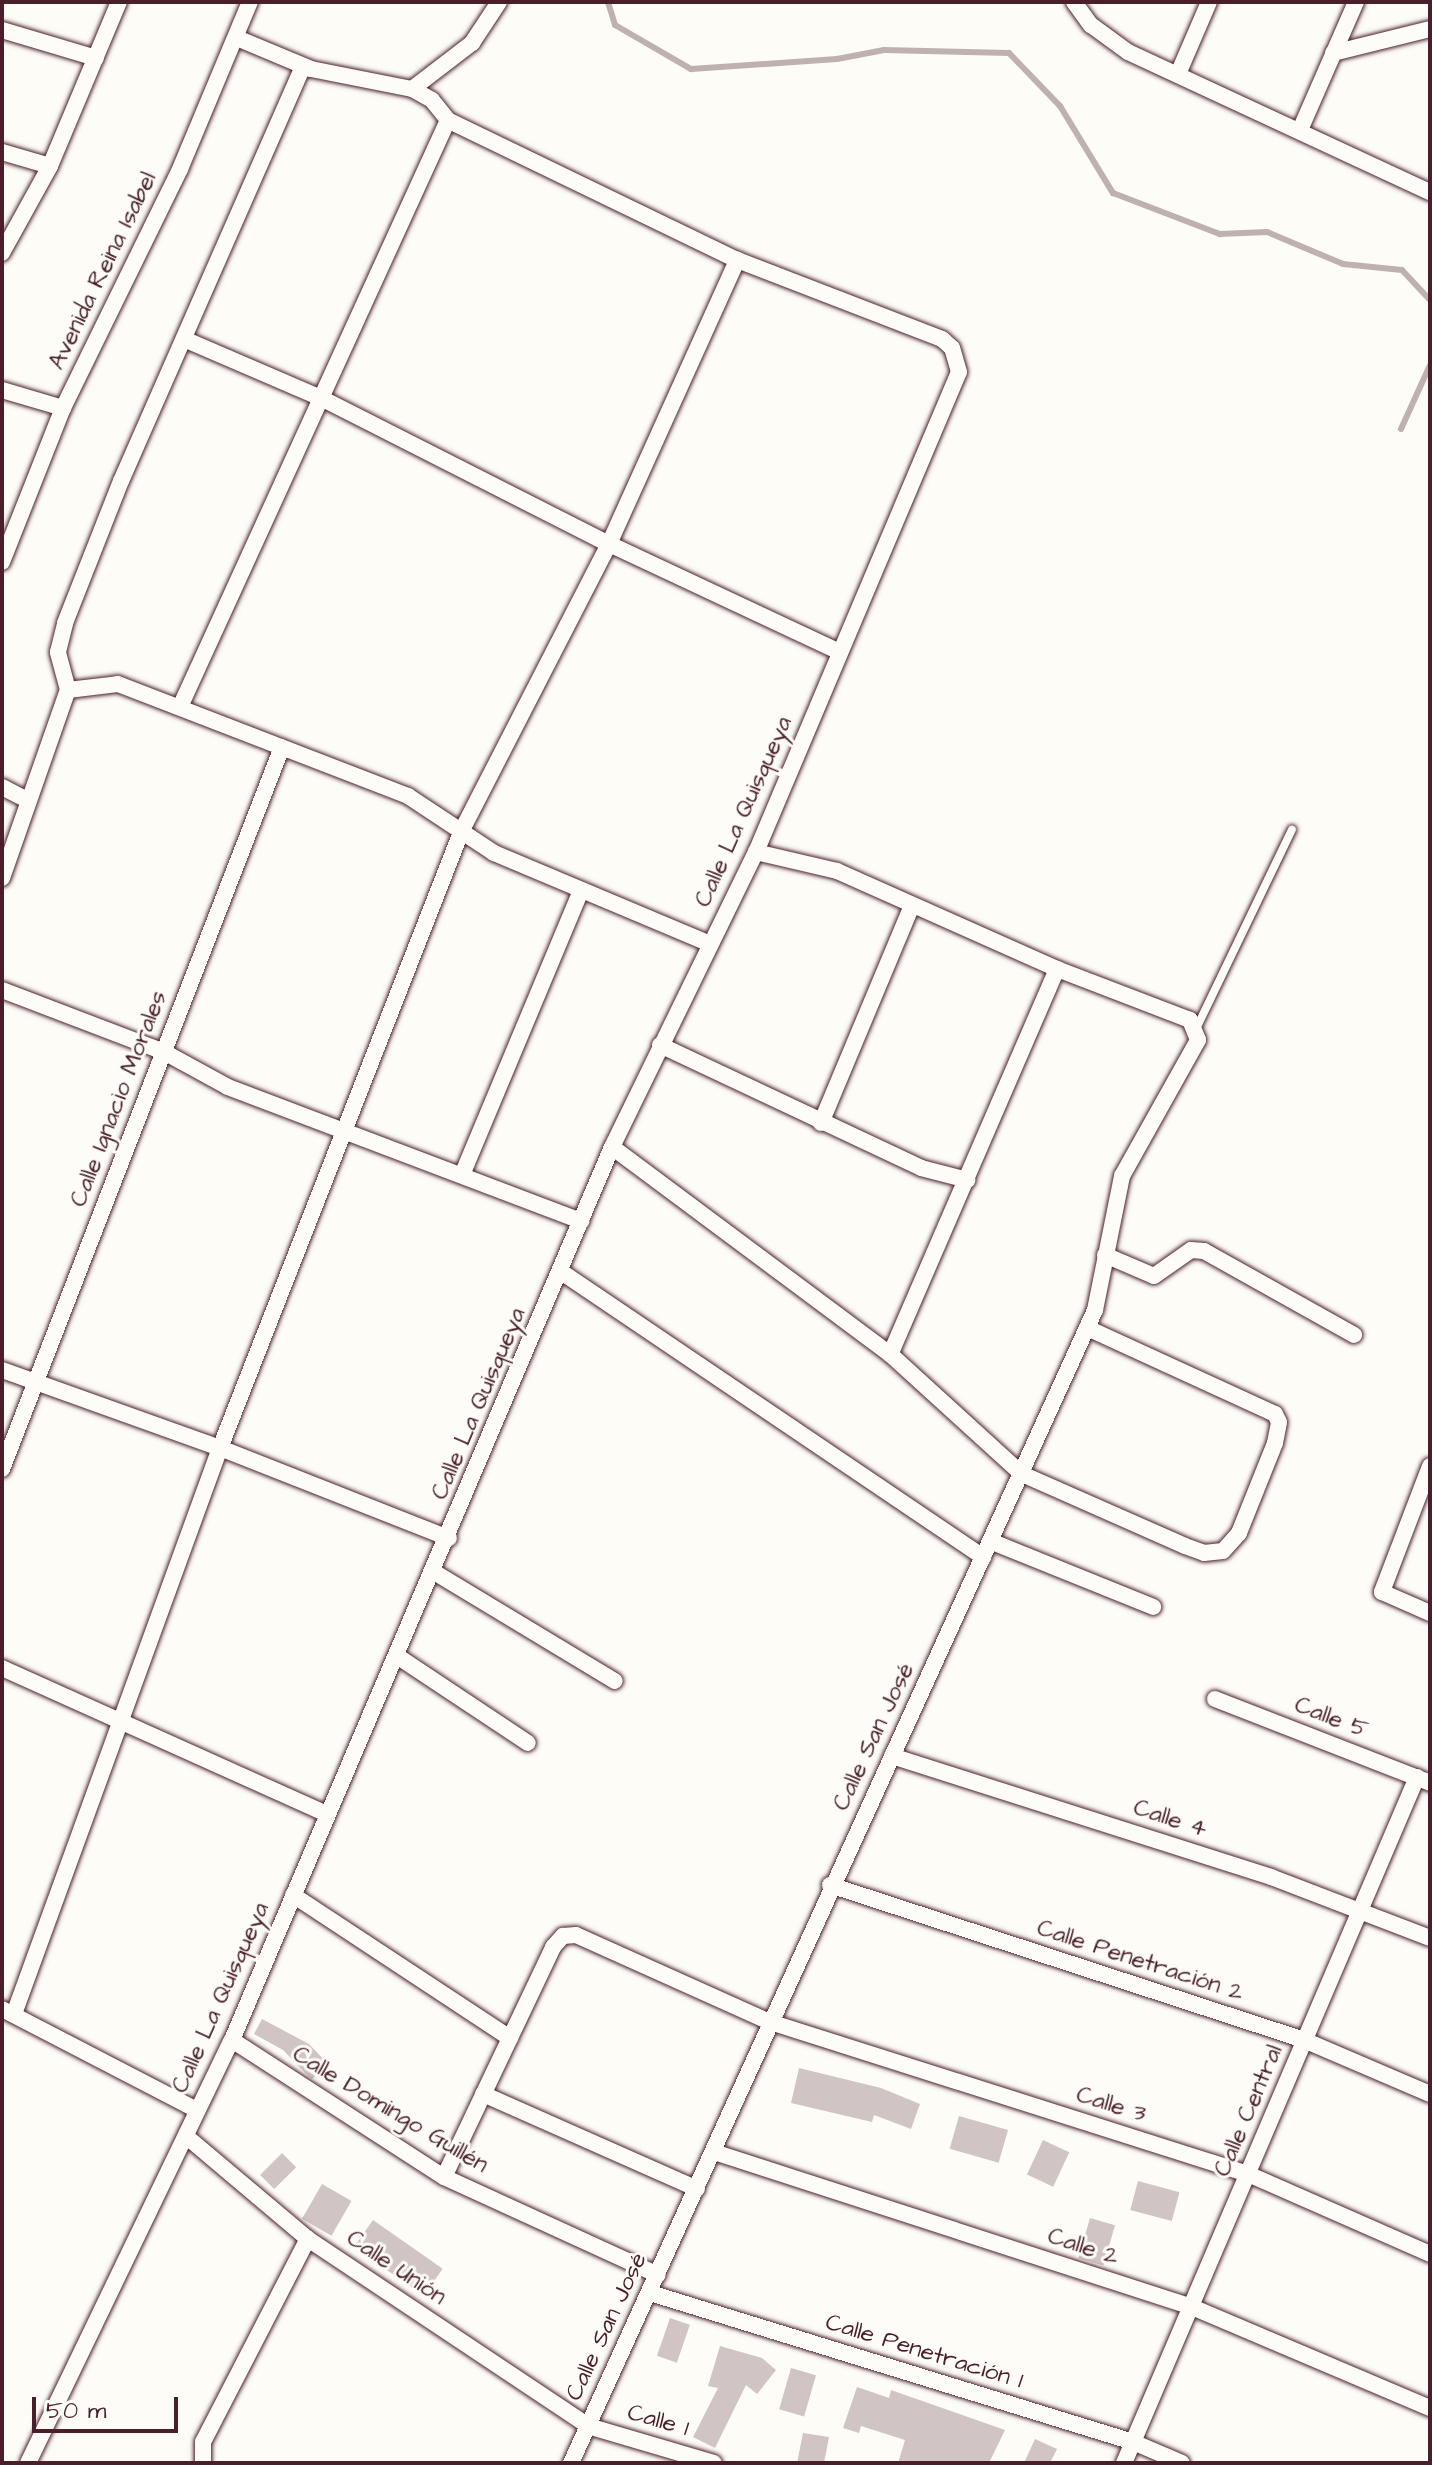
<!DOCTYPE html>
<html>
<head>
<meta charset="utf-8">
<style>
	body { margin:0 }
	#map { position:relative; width:1432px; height:2465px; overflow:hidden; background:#fdfcf7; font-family:"Architects Daughter",sans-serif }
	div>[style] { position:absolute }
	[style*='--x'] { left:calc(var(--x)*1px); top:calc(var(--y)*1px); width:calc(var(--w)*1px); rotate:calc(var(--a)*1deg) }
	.stream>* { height:6px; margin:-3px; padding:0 3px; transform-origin:3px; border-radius:3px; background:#c0b1b1 }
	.building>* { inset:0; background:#d0c5c4; transform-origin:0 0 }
	.roads { filter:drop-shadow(0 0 2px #4a1f2b) drop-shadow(0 0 2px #4a1f2b) }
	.service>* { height:8px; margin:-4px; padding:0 4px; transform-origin:4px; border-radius:4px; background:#fdfcf7 }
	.minor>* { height:16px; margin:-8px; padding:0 8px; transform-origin:8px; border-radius:8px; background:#fdfcf7 }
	span { translate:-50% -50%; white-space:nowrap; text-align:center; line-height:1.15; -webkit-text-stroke:6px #fdfcf7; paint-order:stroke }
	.street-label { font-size:24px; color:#4a1f2b }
	.frame { position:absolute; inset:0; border:4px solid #4a1f2b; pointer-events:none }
	.scale { position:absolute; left:32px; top:2397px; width:146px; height:36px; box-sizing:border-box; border:4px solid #4a1f2b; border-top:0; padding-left:10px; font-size:24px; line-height:28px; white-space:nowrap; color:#4a1f2b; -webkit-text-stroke:6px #fdfcf7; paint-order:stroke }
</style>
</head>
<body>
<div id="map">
	<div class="stream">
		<i style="--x:608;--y:2;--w:24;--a:73"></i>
		<i style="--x:615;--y:25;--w:88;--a:30.1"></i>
		<i style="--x:691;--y:69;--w:146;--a:-3.9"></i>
		<i style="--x:837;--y:59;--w:48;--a:-10.8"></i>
		<i style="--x:884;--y:50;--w:125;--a:1.4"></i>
		<i style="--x:1009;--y:53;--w:74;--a:46.1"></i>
		<i style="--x:1060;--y:106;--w:102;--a:58.7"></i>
		<i style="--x:1113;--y:193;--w:115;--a:21"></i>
		<i style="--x:1220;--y:234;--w:47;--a:-2.4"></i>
		<i style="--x:1267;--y:232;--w:82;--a:22.8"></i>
		<i style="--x:1343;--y:264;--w:59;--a:5.8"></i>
		<i style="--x:1402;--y:270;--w:41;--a:47"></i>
		<i style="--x:1401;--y:429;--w:70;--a:-65.6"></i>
	</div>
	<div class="building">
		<i style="clip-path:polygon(262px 2019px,309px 2044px,328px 2064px,312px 2079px,306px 2074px,283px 2050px,254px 2034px)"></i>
		<i style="clip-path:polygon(799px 2068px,881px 2088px,920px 2104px,911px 2129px,874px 2115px,872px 2122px,791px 2103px)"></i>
		<i style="left:959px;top:2116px;width:51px;height:34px;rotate:16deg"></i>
		<i style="left:1043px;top:2140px;width:29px;height:38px;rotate:25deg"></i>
		<i style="left:282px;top:2153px;width:20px;height:31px;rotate:45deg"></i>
		<i style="left:1138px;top:2181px;width:43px;height:30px;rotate:15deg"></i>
		<i style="left:322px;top:2184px;width:34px;height:40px;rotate:30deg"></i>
		<i style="left:1090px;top:2218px;width:26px;height:42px;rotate:16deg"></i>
		<i style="left:373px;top:2220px;width:85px;height:33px;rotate:35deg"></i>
		<i style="left:670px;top:2318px;width:21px;height:40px;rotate:19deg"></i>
		<i style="clip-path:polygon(720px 2346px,762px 2358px,776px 2370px,757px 2394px,746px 2385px,715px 2448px,693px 2437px,718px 2388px,708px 2386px)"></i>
		<i style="left:791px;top:2368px;width:26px;height:43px;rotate:16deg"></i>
		<i style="clip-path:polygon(857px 2387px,889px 2398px,891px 2390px,1005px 2430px,989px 2463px,898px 2463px,905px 2440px,861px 2426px,859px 2433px,843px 2428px)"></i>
		<i style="clip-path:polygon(803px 2433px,829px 2437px,824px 2463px,797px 2463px)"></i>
		<i style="clip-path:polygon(1035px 2439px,1057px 2449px,1050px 2463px,1024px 2463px)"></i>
	</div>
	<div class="roads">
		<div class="service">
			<i style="--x:1197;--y:1027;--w:219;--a:-64.3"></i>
		</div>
		<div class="minor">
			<i style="--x:1074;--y:2;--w:29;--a:54"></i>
			<i style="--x:1091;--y:25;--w:46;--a:36.1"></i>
			<i style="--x:1128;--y:52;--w:333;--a:24.9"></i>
			<i style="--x:2;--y:30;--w:98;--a:16.6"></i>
			<i style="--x:1333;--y:53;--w:100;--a:-13.9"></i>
			<i style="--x:1178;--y:74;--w:78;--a:-66.7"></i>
			<i style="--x:412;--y:89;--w:76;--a:-37.5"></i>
			<i style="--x:472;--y:43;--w:49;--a:-56.6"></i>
			<i style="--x:1300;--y:130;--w:140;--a:-66.4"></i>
			<i style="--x:2;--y:152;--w:50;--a:16.3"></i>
			<i style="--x:2;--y:253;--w:99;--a:-61.1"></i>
			<i style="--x:50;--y:166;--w:178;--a:-67.2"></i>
			<i style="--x:184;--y:339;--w:149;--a:23.3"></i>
			<i style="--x:321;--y:398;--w:323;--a:26.9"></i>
			<i style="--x:609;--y:544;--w:255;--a:25.1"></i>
			<i style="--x:2;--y:390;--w:64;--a:16.4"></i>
			<i style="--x:2;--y:562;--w:166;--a:-68.4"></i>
			<i style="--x:63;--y:408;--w:266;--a:-63.9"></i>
			<i style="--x:180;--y:169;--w:181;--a:-67.3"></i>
			<i style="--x:68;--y:690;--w:39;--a:-105"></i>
			<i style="--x:58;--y:652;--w:30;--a:-76"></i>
			<i style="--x:65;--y:623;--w:153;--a:-68.5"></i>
			<i style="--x:121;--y:481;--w:453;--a:-66.3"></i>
			<i style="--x:180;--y:707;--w:645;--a:-65.46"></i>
			<i style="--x:2;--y:787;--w:27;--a:27"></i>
			<i style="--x:756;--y:852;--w:83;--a:13.2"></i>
			<i style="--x:837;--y:871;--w:241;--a:24"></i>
			<i style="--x:1057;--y:969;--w:420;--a:113.4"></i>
			<i style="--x:2;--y:878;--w:199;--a:-70.7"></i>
			<i style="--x:68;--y:690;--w:50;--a:-6.8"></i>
			<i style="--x:118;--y:684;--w:311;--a:21.1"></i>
			<i style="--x:408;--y:796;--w:103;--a:33.5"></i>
			<i style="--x:494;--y:853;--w:234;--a:22.8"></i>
			<i style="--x:2;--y:990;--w:173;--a:20.9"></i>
			<i style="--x:164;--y:1052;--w:73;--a:28.7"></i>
			<i style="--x:228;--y:1087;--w:378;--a:20.8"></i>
			<i style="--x:660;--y:1045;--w:289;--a:25.2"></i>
			<i style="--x:921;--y:1168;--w:48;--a:14.6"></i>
			<i style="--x:821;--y:1123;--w:236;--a:-67.3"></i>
			<i style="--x:612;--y:1147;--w:347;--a:36.7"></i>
			<i style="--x:890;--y:1354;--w:178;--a:42.3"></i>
			<i style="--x:1022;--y:1474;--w:178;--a:23.8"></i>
			<i style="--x:1185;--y:1546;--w:20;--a:20"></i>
			<i style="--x:1204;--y:1553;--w:19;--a:-6"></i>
			<i style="--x:1223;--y:1551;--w:24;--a:-48"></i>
			<i style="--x:1239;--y:1533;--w:97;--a:-68.2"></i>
			<i style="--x:1275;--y:1443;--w:21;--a:-79"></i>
			<i style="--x:1279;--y:1422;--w:9;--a:-117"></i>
			<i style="--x:1275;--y:1414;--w:207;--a:-155.4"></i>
			<i style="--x:462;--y:1175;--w:309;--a:-67.3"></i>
			<i style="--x:1105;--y:1255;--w:53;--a:23.2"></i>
			<i style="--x:1154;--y:1276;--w:45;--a:-35.1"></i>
			<i style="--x:1191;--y:1250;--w:13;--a:4"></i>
			<i style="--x:1204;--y:1251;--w:172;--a:29.2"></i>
			<i style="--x:560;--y:1271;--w:511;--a:34.06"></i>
			<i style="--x:2;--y:1370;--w:232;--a:19.7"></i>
			<i style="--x:220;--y:1448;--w:246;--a:21.5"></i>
			<i style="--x:1430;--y:1466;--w:135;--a:110.9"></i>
			<i style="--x:1382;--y:1592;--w:52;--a:23.6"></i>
			<i style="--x:2;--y:1469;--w:774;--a:-68.8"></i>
			<i style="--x:990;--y:1541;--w:176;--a:22"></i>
			<i style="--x:434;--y:1572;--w:211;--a:31.1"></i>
			<i style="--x:397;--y:1656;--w:157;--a:33.6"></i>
			<i style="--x:2;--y:1668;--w:356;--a:24.2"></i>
			<i style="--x:1215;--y:1699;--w:231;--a:21.3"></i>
			<i style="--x:892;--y:1756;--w:398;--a:17.7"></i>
			<i style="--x:1271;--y:1877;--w:170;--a:21"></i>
			<i style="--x:830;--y:1885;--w:499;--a:18.1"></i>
			<i style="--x:1304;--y:2040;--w:137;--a:23.2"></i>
			<i style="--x:293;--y:1895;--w:260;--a:33.4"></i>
			<i style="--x:2;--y:2009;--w:220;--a:27.4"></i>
			<i style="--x:14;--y:2014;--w:602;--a:-70"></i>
			<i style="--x:220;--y:1448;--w:664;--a:-68.62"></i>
			<i style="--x:462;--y:830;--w:322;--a:-62.8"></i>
			<i style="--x:609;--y:544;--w:312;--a:-65.7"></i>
			<i style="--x:232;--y:2040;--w:252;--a:32.9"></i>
			<i style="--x:444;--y:2177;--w:235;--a:24.6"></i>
			<i style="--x:483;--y:2094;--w:234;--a:23.9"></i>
			<i style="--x:187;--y:2137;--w:158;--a:40.1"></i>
			<i style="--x:308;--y:2239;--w:337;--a:33.7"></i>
			<i style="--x:588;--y:2426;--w:131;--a:16.4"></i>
			<i style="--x:714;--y:2152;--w:503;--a:17.97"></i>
			<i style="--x:1192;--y:2307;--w:259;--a:23"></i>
			<i style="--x:444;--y:2177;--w:255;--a:-64.6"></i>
			<i style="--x:553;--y:1947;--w:15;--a:-48"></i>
			<i style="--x:563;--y:1936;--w:13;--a:-4"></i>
			<i style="--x:576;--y:1935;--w:213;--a:24.2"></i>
			<i style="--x:770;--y:2022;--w:502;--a:17.64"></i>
			<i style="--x:1248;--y:2174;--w:199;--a:23.7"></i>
			<i style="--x:650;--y:2293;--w:505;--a:17.14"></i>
			<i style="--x:1133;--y:2442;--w:53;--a:23.2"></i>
			<i style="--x:28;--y:2463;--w:470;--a:-64.3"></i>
			<i style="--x:232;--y:2040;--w:970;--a:-66.95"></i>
			<i style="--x:612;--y:1147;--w:328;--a:-64"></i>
			<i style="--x:756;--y:852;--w:521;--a:-67.08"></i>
			<i style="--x:959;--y:372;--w:25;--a:-106"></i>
			<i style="--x:952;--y:348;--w:13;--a:-138"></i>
			<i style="--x:942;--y:339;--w:220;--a:-158.9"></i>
			<i style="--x:737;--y:260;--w:321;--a:-154.2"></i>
			<i style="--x:448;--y:120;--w:26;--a:-129"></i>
			<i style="--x:432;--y:100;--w:23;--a:-151"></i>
			<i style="--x:412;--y:89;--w:103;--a:-168.8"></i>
			<i style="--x:311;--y:69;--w:80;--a:-157.3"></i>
			<i style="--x:203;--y:2463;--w:21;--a:-90"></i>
			<i style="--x:203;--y:2442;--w:229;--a:-62.7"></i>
			<i style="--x:571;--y:2463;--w:1266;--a:-65.56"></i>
			<i style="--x:1095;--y:1310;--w:137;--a:-78.6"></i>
			<i style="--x:1122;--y:1176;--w:156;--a:-60.8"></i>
			<i style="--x:1198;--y:1040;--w:22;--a:-112"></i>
			<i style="--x:1190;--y:1020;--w:142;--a:-159"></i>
			<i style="--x:1124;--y:2463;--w:746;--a:-66.87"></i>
		</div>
	</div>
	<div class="street-label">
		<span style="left:103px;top:271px;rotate:-64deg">Avenida Reina Isabel</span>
		<span style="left:744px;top:812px;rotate:-66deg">Calle La Quisqueya</span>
		<span style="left:119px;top:1099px;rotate:-69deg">Calle Ignacio Morales</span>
		<span style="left:479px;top:1404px;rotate:-67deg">Calle La Quisqueya</span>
		<span style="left:1331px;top:1718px;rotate:21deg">Calle 5</span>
		<span style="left:874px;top:1737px;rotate:-65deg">Calle San José</span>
		<span style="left:1170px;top:1819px;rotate:18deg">Calle 4</span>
		<span style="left:1140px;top:1961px;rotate:18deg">Calle Penetración 2</span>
		<span style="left:221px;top:1998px;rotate:-66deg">Calle La Quisqueya</span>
		<span style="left:1111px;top:2105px;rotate:17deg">Calle 3</span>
		<span style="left:390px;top:2110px;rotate:31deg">Calle Domingo Guillén</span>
		<span style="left:1249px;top:2111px;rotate:-67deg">Calle Central</span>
		<span style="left:1083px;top:2247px;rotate:18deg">Calle 2</span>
		<span style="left:396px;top:2268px;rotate:34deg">Calle Unión</span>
		<span style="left:607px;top:2327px;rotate:-65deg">Calle San José</span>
		<span style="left:924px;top:2352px;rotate:17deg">Calle Penetración 1</span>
		<span style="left:658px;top:2421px;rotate:16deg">Calle 1</span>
	</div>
	<div class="frame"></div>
	<div class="scale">50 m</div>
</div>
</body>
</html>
